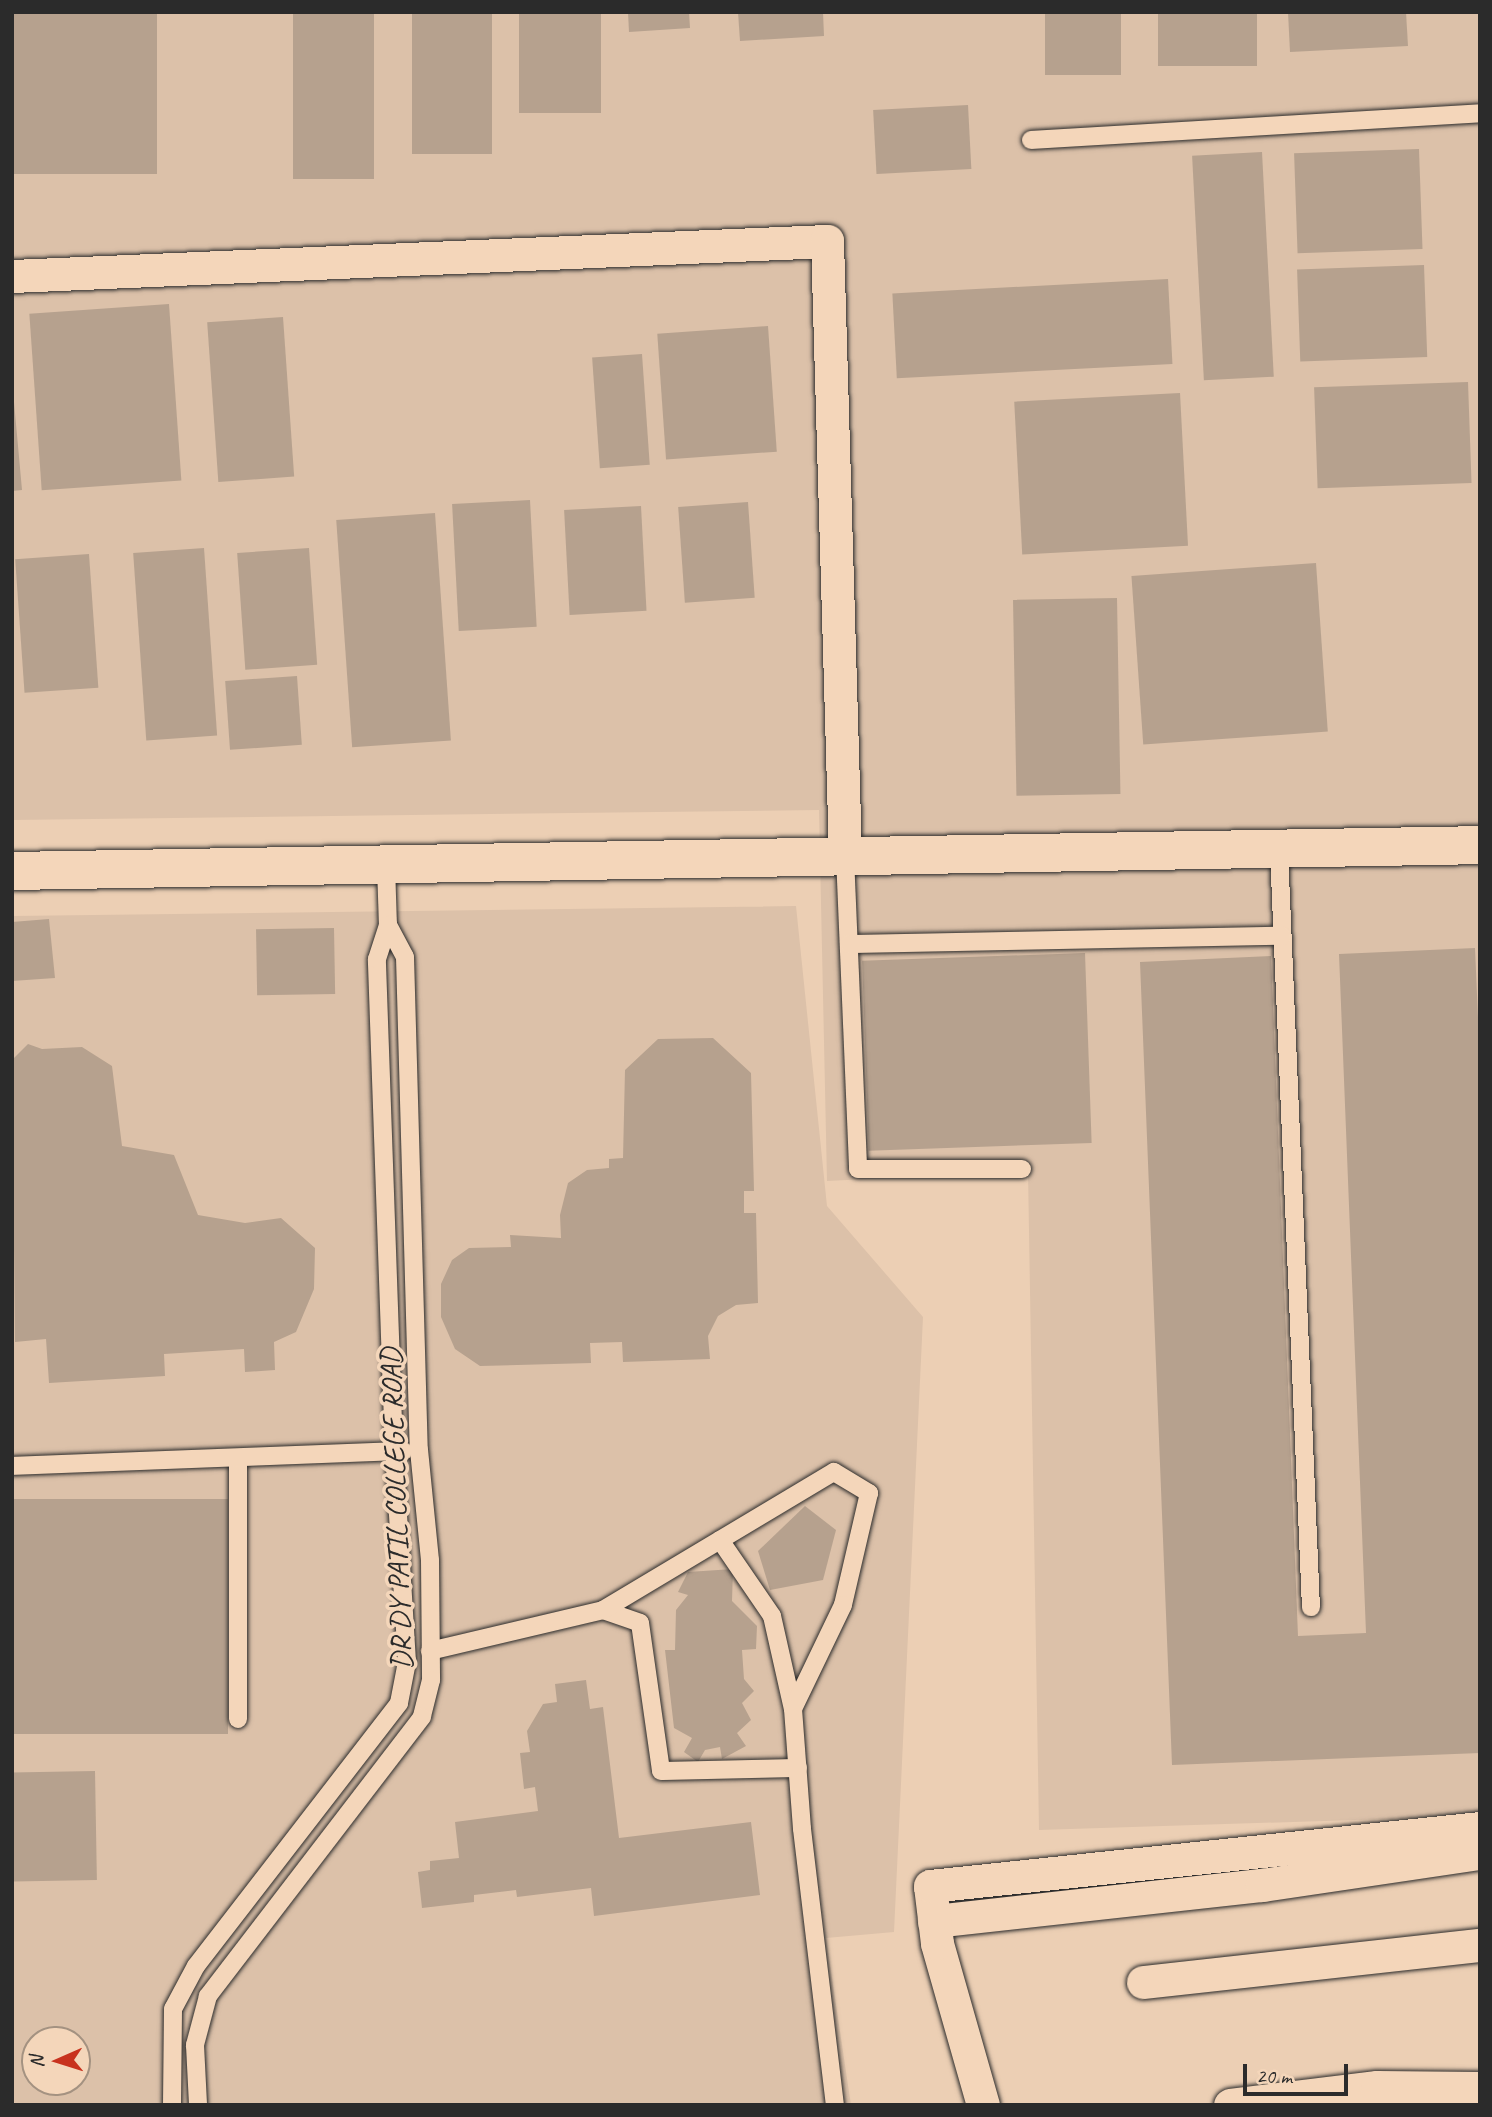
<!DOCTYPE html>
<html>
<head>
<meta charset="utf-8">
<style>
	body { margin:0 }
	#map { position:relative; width:1492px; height:2117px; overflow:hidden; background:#eccfb4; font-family:Caveat,sans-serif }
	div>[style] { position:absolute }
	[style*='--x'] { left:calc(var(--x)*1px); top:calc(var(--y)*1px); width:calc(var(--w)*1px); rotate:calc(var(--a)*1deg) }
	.built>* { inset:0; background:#dcc1a9 }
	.building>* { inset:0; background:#b6a18e; transform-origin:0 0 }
	.roads { filter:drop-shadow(0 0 2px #2b2b2b) drop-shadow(0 0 2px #2b2b2b) }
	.lane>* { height:18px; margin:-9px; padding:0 9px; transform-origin:9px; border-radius:9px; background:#f4d6ba }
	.street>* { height:33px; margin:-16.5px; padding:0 16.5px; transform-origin:16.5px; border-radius:16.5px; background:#f4d6ba }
	.secondary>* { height:38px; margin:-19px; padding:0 19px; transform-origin:19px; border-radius:19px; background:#f4d6ba }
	span { translate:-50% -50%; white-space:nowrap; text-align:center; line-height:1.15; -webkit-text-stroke:7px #f4d6ba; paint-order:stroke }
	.street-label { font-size:30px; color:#2b2b2b }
	.frame { position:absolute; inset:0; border:14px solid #2b2b2b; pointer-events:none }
	.north { position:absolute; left:21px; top:2026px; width:70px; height:70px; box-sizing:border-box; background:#f4d6ba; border:2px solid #a49281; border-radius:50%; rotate:267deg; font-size:19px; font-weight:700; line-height:28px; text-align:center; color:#2b2b2b }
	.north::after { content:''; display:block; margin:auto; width:24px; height:32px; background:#c8321e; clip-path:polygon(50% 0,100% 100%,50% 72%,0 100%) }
	.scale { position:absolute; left:1243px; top:2064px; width:105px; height:32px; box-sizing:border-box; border:4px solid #2b2b2b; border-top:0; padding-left:9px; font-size:21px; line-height:24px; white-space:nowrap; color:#2b2b2b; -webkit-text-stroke:5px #f4d6ba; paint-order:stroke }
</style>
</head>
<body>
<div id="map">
	<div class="built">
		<i style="clip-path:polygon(12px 12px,1480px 12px,1480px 1816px,1039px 1830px,1028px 1171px,827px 1181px,819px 810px,12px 820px)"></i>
		<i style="clip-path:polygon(evenodd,796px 906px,827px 1206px,923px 1317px,894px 1932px,826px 1938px,851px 2105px,12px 2105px,12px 916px,796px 906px,35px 2040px,77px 2040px,77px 2082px,35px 2082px,35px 2040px)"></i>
	</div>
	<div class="building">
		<i style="left:12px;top:12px;width:145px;height:162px"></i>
		<i style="left:293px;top:12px;width:81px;height:167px"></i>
		<i style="left:412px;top:12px;width:80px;height:142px"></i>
		<i style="left:519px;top:12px;width:82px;height:101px"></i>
		<i style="clip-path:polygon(628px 12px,689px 12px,690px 28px,629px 32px)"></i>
		<i style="clip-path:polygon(738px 12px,823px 12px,824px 36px,740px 41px)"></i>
		<i style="left:1045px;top:12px;width:76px;height:63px"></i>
		<i style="left:1158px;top:12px;width:99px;height:54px"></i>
		<i style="clip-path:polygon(1288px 12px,1406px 12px,1408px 46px,1290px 52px)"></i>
		<i style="left:968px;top:105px;width:64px;height:95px;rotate:87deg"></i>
		<i style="left:1419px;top:149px;width:100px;height:125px;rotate:88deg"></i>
		<i style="left:1262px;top:152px;width:225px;height:70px;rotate:87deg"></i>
		<i style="left:1424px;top:265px;width:92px;height:127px;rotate:88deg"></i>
		<i style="left:1168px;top:279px;width:85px;height:276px;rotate:87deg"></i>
		<i style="left:169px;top:304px;width:177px;height:140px;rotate:86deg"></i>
		<i style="left:283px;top:317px;width:160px;height:76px;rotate:86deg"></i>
		<i style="left:768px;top:326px;width:126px;height:111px;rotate:86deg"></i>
		<i style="left:642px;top:354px;width:111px;height:50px;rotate:86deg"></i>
		<i style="clip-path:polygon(12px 380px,22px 490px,12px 491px)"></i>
		<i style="left:1468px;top:382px;width:101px;height:154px;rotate:88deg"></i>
		<i style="left:1180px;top:393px;width:153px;height:166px;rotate:87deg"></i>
		<i style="left:530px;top:500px;width:127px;height:78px;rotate:87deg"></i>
		<i style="left:748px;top:502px;width:96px;height:70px;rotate:86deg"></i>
		<i style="left:641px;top:506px;width:105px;height:77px;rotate:87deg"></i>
		<i style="left:435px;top:513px;width:228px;height:99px;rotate:86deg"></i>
		<i style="left:204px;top:548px;width:188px;height:71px;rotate:86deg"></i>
		<i style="left:309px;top:548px;width:117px;height:72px;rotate:86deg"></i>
		<i style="left:89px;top:554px;width:134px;height:74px;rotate:86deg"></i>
		<i style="left:1316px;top:563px;width:169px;height:185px;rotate:86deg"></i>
		<i style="left:1117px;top:598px;width:196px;height:104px;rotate:89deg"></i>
		<i style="left:297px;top:676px;width:69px;height:72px;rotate:86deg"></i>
		<i style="clip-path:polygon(49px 919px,55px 978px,12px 981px,12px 922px)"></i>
		<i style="left:334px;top:928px;width:66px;height:78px;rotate:89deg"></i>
		<i style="clip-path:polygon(1475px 948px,1480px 1064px,1480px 1753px,1172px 1765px,1140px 962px,1271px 956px,1298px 1636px,1366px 1633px,1339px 954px)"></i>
		<i style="left:1085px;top:953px;width:190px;height:223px;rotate:88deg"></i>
		<i style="clip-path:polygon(713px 1038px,751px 1073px,754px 1191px,744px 1191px,744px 1213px,756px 1213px,758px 1303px,736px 1305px,718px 1316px,708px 1336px,710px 1359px,623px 1362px,622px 1342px,590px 1343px,591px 1363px,480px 1366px,455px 1349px,441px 1317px,441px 1284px,452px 1260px,469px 1248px,511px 1247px,510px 1235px,561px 1238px,560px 1215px,568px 1183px,587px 1170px,609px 1168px,609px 1159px,623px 1158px,625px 1070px,658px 1039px)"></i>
		<i style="clip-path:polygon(28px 1044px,42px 1049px,82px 1047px,112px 1066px,122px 1146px,174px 1155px,198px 1215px,245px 1223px,281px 1218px,315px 1248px,314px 1289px,296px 1332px,274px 1342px,275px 1370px,245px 1372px,244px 1349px,164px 1354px,165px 1376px,49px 1383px,46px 1339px,15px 1342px,12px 1060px)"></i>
		<i style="left:228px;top:1499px;width:235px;height:216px;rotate:90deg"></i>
		<i style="clip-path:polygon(805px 1506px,836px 1530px,823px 1580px,770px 1590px,758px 1551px)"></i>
		<i style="clip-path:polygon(733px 1569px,732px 1601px,757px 1626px,756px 1649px,742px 1650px,744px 1679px,754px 1691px,742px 1703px,751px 1720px,737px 1733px,746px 1746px,722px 1759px,720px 1747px,705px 1750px,698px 1762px,684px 1752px,692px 1738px,674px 1728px,665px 1650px,675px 1650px,676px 1610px,688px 1595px,678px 1592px,688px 1572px)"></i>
		<i style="clip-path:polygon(586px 1680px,590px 1709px,603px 1707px,619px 1838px,751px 1822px,760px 1895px,594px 1916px,591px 1888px,517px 1897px,516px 1890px,474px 1895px,474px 1902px,422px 1908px,418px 1872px,430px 1870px,430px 1861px,459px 1858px,455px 1822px,538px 1811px,535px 1787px,524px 1789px,520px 1753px,530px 1752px,527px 1731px,543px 1704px,557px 1702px,555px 1684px)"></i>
		<i style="left:95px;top:1771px;width:109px;height:83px;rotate:89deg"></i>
	</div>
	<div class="roads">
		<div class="lane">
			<i style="--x:1031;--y:140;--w:450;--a:-3.4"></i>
			<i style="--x:1279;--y:851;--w:757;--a:87.58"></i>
			<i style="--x:845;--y:856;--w:313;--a:87.6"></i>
			<i style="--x:858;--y:1169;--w:164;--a:0"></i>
			<i style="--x:386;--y:866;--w:59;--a:88.1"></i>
			<i style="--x:849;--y:944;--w:433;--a:-1.1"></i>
			<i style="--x:238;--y:1460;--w:259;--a:90"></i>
			<i style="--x:12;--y:1466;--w:392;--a:-2.2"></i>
			<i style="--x:720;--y:1540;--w:92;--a:55.6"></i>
			<i style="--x:772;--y:1616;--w:95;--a:77.3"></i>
			<i style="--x:603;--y:1610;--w:39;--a:19"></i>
			<i style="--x:640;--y:1623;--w:149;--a:81.9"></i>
			<i style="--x:661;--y:1771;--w:137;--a:-1.3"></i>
			<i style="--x:430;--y:1651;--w:178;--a:-13.3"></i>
			<i style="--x:603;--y:1610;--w:269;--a:-30.9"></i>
			<i style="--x:834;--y:1472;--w:41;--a:31"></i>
			<i style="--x:869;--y:1493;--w:115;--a:103.1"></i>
			<i style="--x:843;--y:1605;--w:115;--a:115.7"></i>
			<i style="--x:793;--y:1709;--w:120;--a:85.7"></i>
			<i style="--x:802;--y:1829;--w:278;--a:83.2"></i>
			<i style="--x:172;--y:2105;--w:96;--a:-89.4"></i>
			<i style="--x:173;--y:2009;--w:49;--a:-61.9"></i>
			<i style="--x:196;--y:1966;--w:332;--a:-52.3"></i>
			<i style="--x:399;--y:1703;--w:42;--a:-79"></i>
			<i style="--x:407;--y:1662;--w:211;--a:-93.5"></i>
			<i style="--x:394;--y:1451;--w:492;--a:-92"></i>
			<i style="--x:377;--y:959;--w:36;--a:-72"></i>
			<i style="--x:388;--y:925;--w:36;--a:62"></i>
			<i style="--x:405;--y:957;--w:493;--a:88.4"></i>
			<i style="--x:419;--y:1450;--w:111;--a:84.3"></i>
			<i style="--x:430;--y:1560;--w:120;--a:89.5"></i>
			<i style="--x:431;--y:1680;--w:38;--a:104"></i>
			<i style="--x:422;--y:1717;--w:352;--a:127.5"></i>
			<i style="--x:208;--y:1996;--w:51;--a:104.9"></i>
			<i style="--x:195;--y:2045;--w:60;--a:87.1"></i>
		</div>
		<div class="street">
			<i style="--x:12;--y:276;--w:816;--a:-2.46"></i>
			<i style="--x:827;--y:241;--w:615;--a:88.32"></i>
			<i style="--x:934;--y:1921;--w:330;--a:-6.3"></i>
			<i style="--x:1262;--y:1885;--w:220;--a:-8.4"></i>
			<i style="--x:1143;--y:1982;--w:339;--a:-6.3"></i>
			<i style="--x:983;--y:2105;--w:168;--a:-105.9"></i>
			<i style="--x:937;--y:1943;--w:57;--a:-97"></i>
			<i style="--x:930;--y:1886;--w:553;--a:-6.02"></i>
			<i style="--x:1230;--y:2105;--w:148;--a:-7"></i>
			<i style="--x:1377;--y:2087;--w:103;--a:0.6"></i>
		</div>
		<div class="secondary">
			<i style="--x:12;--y:871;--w:1468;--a:-1.01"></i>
		</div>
	</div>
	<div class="street-label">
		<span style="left:396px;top:1509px;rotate:-92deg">DR DY PATIL COLLEGE ROAD</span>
	</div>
	<div class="frame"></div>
	<div class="north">N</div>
	<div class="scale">20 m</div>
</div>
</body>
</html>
